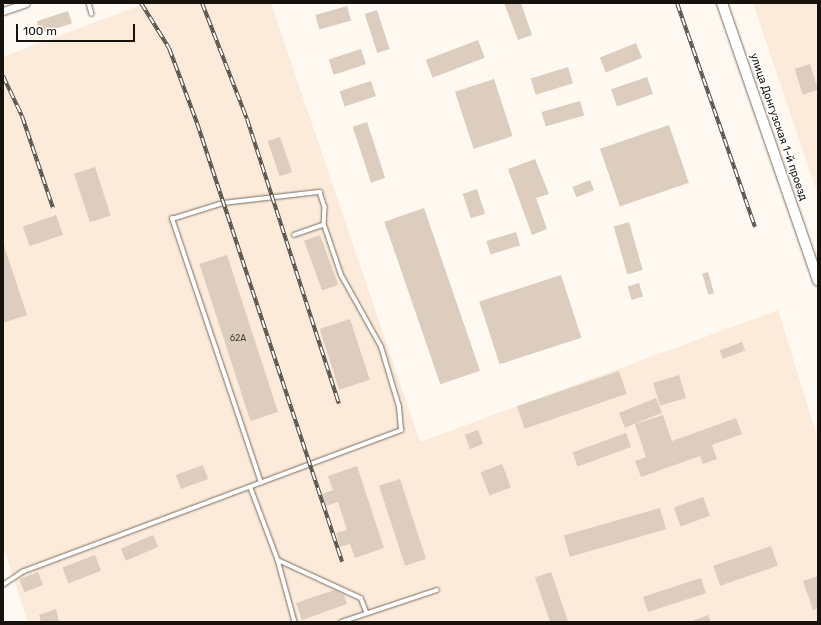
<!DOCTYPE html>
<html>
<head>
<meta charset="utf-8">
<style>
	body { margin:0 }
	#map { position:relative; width:821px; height:625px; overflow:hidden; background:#fff9f2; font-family:Rubik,sans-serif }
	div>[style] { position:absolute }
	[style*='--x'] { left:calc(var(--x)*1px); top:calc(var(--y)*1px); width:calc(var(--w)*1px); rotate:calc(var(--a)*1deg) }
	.built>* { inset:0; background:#fcebda }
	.building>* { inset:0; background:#ddcdbe; transform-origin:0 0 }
	.roads { filter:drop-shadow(0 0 1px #786b5d) drop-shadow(0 0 1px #786b5d) }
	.lane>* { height:3.5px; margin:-1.75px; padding:0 1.75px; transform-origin:1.75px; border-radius:1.75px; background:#fff }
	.street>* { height:7px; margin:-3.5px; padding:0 3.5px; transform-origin:3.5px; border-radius:3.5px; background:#fff }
	.secondary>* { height:10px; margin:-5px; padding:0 5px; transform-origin:5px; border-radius:5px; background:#fff }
	.rail>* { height:4px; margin-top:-2px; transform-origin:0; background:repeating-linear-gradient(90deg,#fff 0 8px,#544e48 0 16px); box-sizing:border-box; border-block:1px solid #544e48 }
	span { translate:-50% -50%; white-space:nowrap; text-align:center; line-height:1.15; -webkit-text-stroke:3.5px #fff; paint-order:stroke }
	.number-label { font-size:9px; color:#494139 }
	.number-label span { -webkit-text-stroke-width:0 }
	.street-label { font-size:11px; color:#18120d }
	.frame { position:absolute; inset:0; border:4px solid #18120d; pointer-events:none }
	.scale { position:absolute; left:16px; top:24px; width:119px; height:18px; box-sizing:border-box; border:2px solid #18120d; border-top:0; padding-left:5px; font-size:12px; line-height:14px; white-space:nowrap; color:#18120d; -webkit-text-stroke:3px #fff; paint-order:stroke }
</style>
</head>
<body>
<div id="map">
	<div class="built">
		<i style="clip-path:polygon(146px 3px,271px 3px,420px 442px,778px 310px,818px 439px,818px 622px,28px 622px,3px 546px,3px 57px)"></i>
		<i style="clip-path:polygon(753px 3px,818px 3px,818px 195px)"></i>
	</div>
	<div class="building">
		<i style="clip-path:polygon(504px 3px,521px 3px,532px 35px,518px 40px)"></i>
		<i style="left:347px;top:6px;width:15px;height:33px;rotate:74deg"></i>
		<i style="left:377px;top:10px;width:41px;height:13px;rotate:72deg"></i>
		<i style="left:68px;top:11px;width:13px;height:33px;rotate:72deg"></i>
		<i style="left:478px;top:40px;width:19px;height:56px;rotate:69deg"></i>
		<i style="left:636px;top:43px;width:16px;height:39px;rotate:68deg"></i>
		<i style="left:361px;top:49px;width:16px;height:34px;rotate:72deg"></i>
		<i style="left:810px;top:64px;width:27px;height:16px;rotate:73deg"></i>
		<i style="left:568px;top:67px;width:17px;height:39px;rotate:73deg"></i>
		<i style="left:647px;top:77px;width:18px;height:38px;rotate:71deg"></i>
		<i style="left:494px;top:79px;width:60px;height:41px;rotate:72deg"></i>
		<i style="left:371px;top:81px;width:16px;height:33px;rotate:72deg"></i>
		<i style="left:580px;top:101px;width:15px;height:40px;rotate:74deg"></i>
		<i style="left:367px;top:122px;width:59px;height:15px;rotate:72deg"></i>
		<i style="left:669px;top:125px;width:61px;height:73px;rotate:71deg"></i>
		<i style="left:280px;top:137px;width:37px;height:13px;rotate:71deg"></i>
		<i style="clip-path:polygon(535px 159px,549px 194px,536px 198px,547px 229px,532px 235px,508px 169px)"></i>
		<i style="left:95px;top:167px;width:51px;height:22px;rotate:72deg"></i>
		<i style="left:590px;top:180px;width:11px;height:19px;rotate:68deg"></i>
		<i style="left:477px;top:189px;width:26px;height:15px;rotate:72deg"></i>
		<i style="left:424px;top:208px;width:172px;height:42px;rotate:71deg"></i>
		<i style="left:56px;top:215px;width:21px;height:35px;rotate:71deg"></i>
		<i style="left:629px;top:222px;width:50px;height:16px;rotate:74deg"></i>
		<i style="left:516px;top:232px;width:14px;height:31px;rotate:73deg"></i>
		<i style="left:320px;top:235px;width:53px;height:17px;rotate:70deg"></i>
		<i style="clip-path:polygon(3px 242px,27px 315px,3px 323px)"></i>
		<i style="left:227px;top:255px;width:165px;height:29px;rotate:72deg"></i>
		<i style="left:708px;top:272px;width:22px;height:6px;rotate:74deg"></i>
		<i style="left:561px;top:275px;width:66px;height:86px;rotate:72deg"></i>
		<i style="left:639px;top:283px;width:14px;height:12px;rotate:73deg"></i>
		<i style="left:350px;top:319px;width:64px;height:32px;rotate:72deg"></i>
		<i style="left:742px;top:342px;width:9px;height:24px;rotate:69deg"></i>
		<i style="left:619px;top:371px;width:24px;height:108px;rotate:71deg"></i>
		<i style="left:679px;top:375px;width:24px;height:27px;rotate:73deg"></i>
		<i style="left:656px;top:398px;width:16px;height:40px;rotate:68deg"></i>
		<i style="clip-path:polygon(663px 415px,672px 441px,736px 418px,742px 434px,712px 445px,717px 459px,703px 464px,700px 456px,641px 477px,635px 461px,646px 457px,635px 424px)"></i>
		<i style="left:478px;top:430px;width:15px;height:14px;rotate:70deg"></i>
		<i style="left:626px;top:433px;width:15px;height:57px;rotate:70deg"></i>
		<i style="left:502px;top:464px;width:25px;height:23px;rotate:69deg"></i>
		<i style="left:203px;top:465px;width:15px;height:29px;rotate:70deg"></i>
		<i style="clip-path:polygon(357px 466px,384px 548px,355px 558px,350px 544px,340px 547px,336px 533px,347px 530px,338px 502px,326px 506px,322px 494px,333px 490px,328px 476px)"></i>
		<i style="left:400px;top:479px;width:84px;height:22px;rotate:72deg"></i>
		<i style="left:703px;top:497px;width:20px;height:31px;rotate:70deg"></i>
		<i style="left:660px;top:508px;width:22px;height:100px;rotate:74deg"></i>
		<i style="left:153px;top:535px;width:13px;height:35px;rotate:67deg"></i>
		<i style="left:771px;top:546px;width:21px;height:61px;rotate:71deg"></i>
		<i style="left:95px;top:555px;width:17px;height:35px;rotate:69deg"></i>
		<i style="left:38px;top:572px;width:14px;height:20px;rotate:69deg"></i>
		<i style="left:551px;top:572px;width:53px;height:17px;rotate:71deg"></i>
		<i style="clip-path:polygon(818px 576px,818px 608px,813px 610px,803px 581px)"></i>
		<i style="left:701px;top:578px;width:16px;height:61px;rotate:72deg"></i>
		<i style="clip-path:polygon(334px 590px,344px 595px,347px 604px,302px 620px,296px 603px)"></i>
		<i style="clip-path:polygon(56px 609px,59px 622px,41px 622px,39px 615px)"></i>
		<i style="clip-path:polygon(708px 615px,711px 622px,690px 622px)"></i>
	</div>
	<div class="roads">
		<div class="lane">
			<i style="--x:89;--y:3;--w:11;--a:75"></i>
			<i style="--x:261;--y:483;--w:279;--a:-108.6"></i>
			<i style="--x:172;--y:219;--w:53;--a:-17.4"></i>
			<i style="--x:223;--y:203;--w:98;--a:-6.5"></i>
			<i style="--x:320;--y:192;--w:16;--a:72"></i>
			<i style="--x:325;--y:207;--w:18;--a:93"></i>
			<i style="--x:251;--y:488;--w:77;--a:69.4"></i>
			<i style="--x:278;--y:560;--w:64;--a:74.7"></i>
			<i style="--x:278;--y:560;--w:91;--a:24.6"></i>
			<i style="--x:361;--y:598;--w:16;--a:68"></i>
			<i style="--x:3;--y:585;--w:23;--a:-34"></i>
			<i style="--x:22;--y:572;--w:405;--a:-20.5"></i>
			<i style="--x:401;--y:430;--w:23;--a:-95"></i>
			<i style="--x:399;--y:407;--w:63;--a:-106.7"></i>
			<i style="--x:381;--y:347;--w:82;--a:-119.1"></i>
			<i style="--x:341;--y:275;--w:53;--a:-108.8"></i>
			<i style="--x:324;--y:225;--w:31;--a:161"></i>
			<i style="--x:341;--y:622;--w:101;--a:-18.4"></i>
		</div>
		<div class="street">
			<i style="--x:3;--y:11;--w:24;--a:-19"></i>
		</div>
		<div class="secondary">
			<i style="--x:722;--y:3;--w:294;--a:70.9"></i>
		</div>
	</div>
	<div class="rail">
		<i style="--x:141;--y:3;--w:53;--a:58.1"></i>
		<i style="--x:169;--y:48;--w:80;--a:69.5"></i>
		<i style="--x:197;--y:123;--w:462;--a:71.7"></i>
		<i style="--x:202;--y:3;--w:124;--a:68.8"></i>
		<i style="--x:247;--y:119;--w:299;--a:72.1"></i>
		<i style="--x:677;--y:3;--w:237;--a:70.8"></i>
		<i style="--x:3;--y:76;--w:44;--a:64.6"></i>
		<i style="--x:22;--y:116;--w:97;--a:71.4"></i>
	</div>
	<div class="number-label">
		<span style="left:238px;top:338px">62А</span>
	</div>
	<div class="street-label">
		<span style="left:778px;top:127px;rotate:71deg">улица Донгузская 1-й проезд</span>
	</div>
	<div class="frame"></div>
	<div class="scale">100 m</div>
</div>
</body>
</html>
